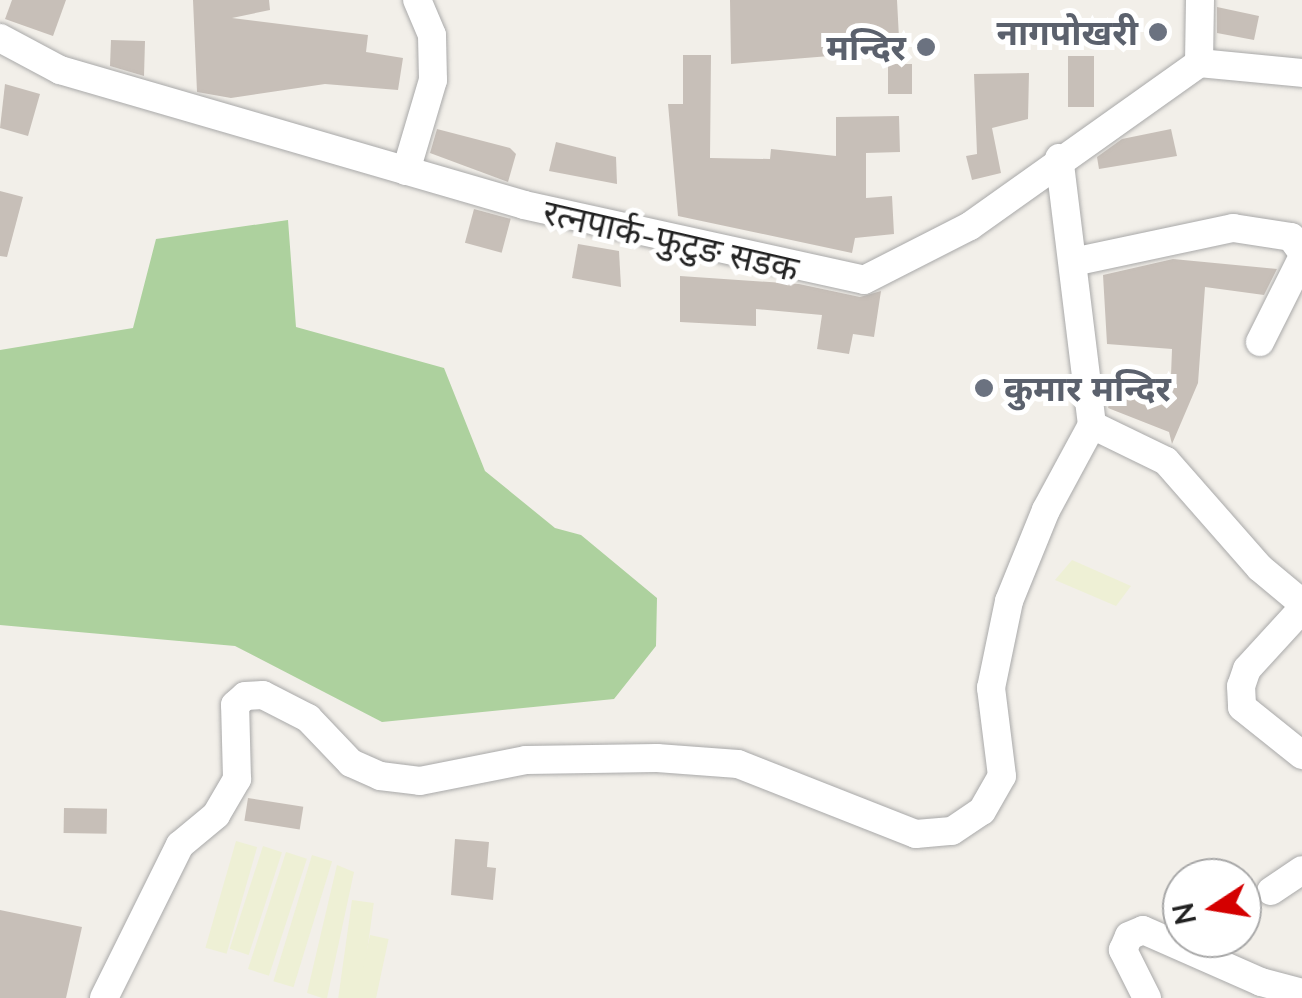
<!DOCTYPE html>
<html>
<head>
<meta charset="utf-8">
<style>
	body { margin:0 }
	#map { position:relative; width:1302px; height:998px; overflow:hidden; background:#f2efe9; font-family:Mulish,"Noto Sans Devanagari",sans-serif }
	div>[style] { position:absolute }
	[style*='--x'] { left:calc(var(--x)*1px); top:calc(var(--y)*1px); width:calc(var(--w)*1px); rotate:calc(var(--a)*1deg) }
	.farmland>* { inset:0; background:#eef0d5; transform-origin:0 0 }
	.forest>* { inset:0; background:#add19e }
	.building>* { inset:0; background:#c7bfb8; transform-origin:0 0 }
	.roads { filter:drop-shadow(0 0 2px #a9a9a9) drop-shadow(0 0 2px #a9a9a9) }
	.minor>* { height:28px; margin:-14px; padding:0 14px; transform-origin:14px; border-radius:14px; background:#fff }
	.dots>* { width:28px; height:28px; translate:-50% -50%; box-sizing:border-box; border:5px solid #fff; border-radius:50% }
	span { translate:-50% -50%; white-space:nowrap; text-align:center; line-height:1.15; -webkit-text-stroke:10px #fff; paint-order:stroke }
	.worship-label { font-size:35px; color:#5b616d; font-weight:700 }
	.right { translate:-100% -50%; text-align:right }
	.left { translate:0 -50%; text-align:left }
	.street-label { font-size:35px; color:#222 }
	.north { position:absolute; left:1162px; top:858px; width:100px; height:100px; box-sizing:border-box; background:#fff; border:2px solid #a7a7a7; border-radius:50%; rotate:258deg; font-size:28px; font-weight:700; line-height:40px; text-align:center; color:#222 }
	.north::after { content:''; display:block; margin:auto; width:35px; height:45px; background:#d40000; clip-path:polygon(50% 0,100% 100%,50% 72%,0 100%) }
</style>
</head>
<body>
<div id="map">
	<div class="farmland">
		<i style="clip-path:polygon(1072px 560px,1131px 586px,1116px 606px,1055px 580px)"></i>
		<i style="left:236px;top:841px;width:22px;height:111px;rotate:16deg"></i>
		<i style="left:263px;top:846px;width:20px;height:108px;rotate:18deg"></i>
		<i style="left:286px;top:852px;width:22px;height:123px;rotate:18deg"></i>
		<i style="left:312px;top:855px;width:21px;height:132px;rotate:17deg"></i>
		<i style="clip-path:polygon(337px 865px,354px 872px,327px 998px,322px 998px,307px 993px)"></i>
		<i style="left:352px;top:900px;width:22px;height:100px;rotate:8deg"></i>
		<i style="left:370px;top:935px;width:19px;height:65px;rotate:12deg"></i>
	</div>
	<div class="forest">
		<i style="clip-path:polygon(288px 220px,296px 327px,444px 368px,485px 471px,555px 528px,581px 535px,657px 598px,656px 646px,614px 699px,382px 722px,235px 646px,0 625px,0 350px,133px 328px,156px 239px)"></i>
	</div>
	<div class="building">
		<i style="clip-path:polygon(12px 0,66px 0,53px 36px,5px 19px)"></i>
		<i style="clip-path:polygon(193px 0,269px 0,270px 10px,232px 18px,368px 35px,366px 52px,403px 58px,398px 90px,325px 84px,231px 98px,197px 92px)"></i>
		<i style="clip-path:polygon(730px 0,897px 0,900px 57px,854px 59px,854px 54px,731px 64px)"></i>
		<i style="clip-path:polygon(1217px 7px,1259px 16px,1254px 40px,1217px 33px)"></i>
		<i style="clip-path:polygon(111px 40px,145px 41px,144px 76px,110px 66px)"></i>
		<i style="clip-path:polygon(683px 55px,711px 55px,710px 158px,770px 159px,771px 149px,836px 156px,836px 117px,899px 116px,900px 152px,866px 153px,866px 198px,892px 196px,894px 234px,855px 238px,852px 253px,678px 216px,668px 104px,683px 104px)"></i>
		<i style="left:1068px;top:56px;width:26px;height:51px"></i>
		<i style="left:888px;top:64px;width:24px;height:30px"></i>
		<i style="clip-path:polygon(1029px 73px,1028px 119px,992px 128px,1001px 173px,972px 180px,966px 156px,977px 154px,974px 74px)"></i>
		<i style="clip-path:polygon(5px 84px,40px 94px,28px 136px,0 128px)"></i>
		<i style="clip-path:polygon(437px 129px,510px 148px,516px 154px,508px 182px,430px 153px)"></i>
		<i style="clip-path:polygon(1171px 129px,1177px 156px,1099px 169px,1097px 157px,1122px 139px)"></i>
		<i style="clip-path:polygon(556px 142px,616px 157px,617px 184px,549px 171px)"></i>
		<i style="clip-path:polygon(0 191px,23px 197px,7px 257px,0 256px)"></i>
		<i style="left:474px;top:209px;width:38px;height:35px;rotate:15deg"></i>
		<i style="clip-path:polygon(578px 244px,619px 251px,621px 287px,572px 278px)"></i>
		<i style="clip-path:polygon(1173px 259px,1277px 269px,1264px 295px,1205px 287px,1198px 383px,1172px 444px,1169px 432px,1108px 408px,1116px 379px,1170px 402px,1172px 349px,1107px 344px,1103px 275px)"></i>
		<i style="clip-path:polygon(680px 276px,799px 284px,860px 297px,881px 291px,874px 337px,853px 334px,849px 354px,817px 349px,822px 315px,756px 309px,756px 326px,680px 322px)"></i>
		<i style="left:248px;top:798px;width:56px;height:23px;rotate:9deg"></i>
		<i style="left:64px;top:808px;width:43px;height:25px;rotate:1deg"></i>
		<i style="clip-path:polygon(455px 839px,489px 842px,487px 867px,496px 868px,493px 900px,451px 895px)"></i>
		<i style="clip-path:polygon(0 910px,82px 927px,66px 998px,0 998px)"></i>
	</div>
	<div class="roads">
		<div class="minor">
			<i style="--x:0;--y:38;--w:68;--a:28.1"></i>
			<i style="--x:60;--y:70;--w:483;--a:16.2"></i>
			<i style="--x:524;--y:205;--w:348;--a:12.4"></i>
			<i style="--x:864;--y:280;--w:119;--a:-27"></i>
			<i style="--x:970;--y:226;--w:281;--a:-35.4"></i>
			<i style="--x:1199;--y:63;--w:103;--a:5.5"></i>
			<i style="--x:1199;--y:63;--w:63;--a:-89.1"></i>
			<i style="--x:406;--y:171;--w:95;--a:-73.5"></i>
			<i style="--x:433;--y:80;--w:45;--a:-91.3"></i>
			<i style="--x:432;--y:35;--w:38;--a:-113"></i>
			<i style="--x:1073;--y:262;--w:164;--a:-12"></i>
			<i style="--x:1233;--y:228;--w:59;--a:8.8"></i>
			<i style="--x:1291;--y:237;--w:19;--a:54"></i>
			<i style="--x:1260;--y:342;--w:94;--a:-63.4"></i>
			<i style="--x:1092;--y:425;--w:82;--a:25.9"></i>
			<i style="--x:1166;--y:461;--w:142;--a:48.7"></i>
			<i style="--x:1260;--y:568;--w:55;--a:39.8"></i>
			<i style="--x:1302;--y:609;--w:81;--a:132.5"></i>
			<i style="--x:1247;--y:669;--w:18;--a:109"></i>
			<i style="--x:1241;--y:686;--w:21;--a:87"></i>
			<i style="--x:1242;--y:707;--w:77;--a:38.7"></i>
			<i style="--x:1271;--y:891;--w:37;--a:-34"></i>
			<i style="--x:104;--y:998;--w:171;--a:-63.6"></i>
			<i style="--x:180;--y:845;--w:47;--a:-39.8"></i>
			<i style="--x:216;--y:815;--w:42;--a:-59.7"></i>
			<i style="--x:237;--y:779;--w:74;--a:-91.5"></i>
			<i style="--x:235;--y:705;--w:13;--a:-42"></i>
			<i style="--x:245;--y:696;--w:18;--a:-3"></i>
			<i style="--x:263;--y:695;--w:51;--a:27.1"></i>
			<i style="--x:308;--y:718;--w:62;--a:46.3"></i>
			<i style="--x:351;--y:763;--w:32;--a:24"></i>
			<i style="--x:380;--y:776;--w:40;--a:7.1"></i>
			<i style="--x:420;--y:781;--w:108;--a:-11.2"></i>
			<i style="--x:526;--y:760;--w:131;--a:-0.9"></i>
			<i style="--x:657;--y:758;--w:81;--a:4.2"></i>
			<i style="--x:738;--y:764;--w:191;--a:21.5"></i>
			<i style="--x:916;--y:834;--w:36;--a:-5"></i>
			<i style="--x:952;--y:831;--w:36;--a:-34"></i>
			<i style="--x:982;--y:811;--w:40;--a:-60.3"></i>
			<i style="--x:1002;--y:776;--w:89;--a:-97.1"></i>
			<i style="--x:991;--y:688;--w:89;--a:-78.3"></i>
			<i style="--x:1009;--y:601;--w:98;--a:-67.9"></i>
			<i style="--x:1046;--y:510;--w:97;--a:-61.6"></i>
			<i style="--x:1092;--y:425;--w:269;--a:-97"></i>
			<i style="--x:1147;--y:998;--w:54;--a:-116.6"></i>
			<i style="--x:1123;--y:950;--w:15;--a:-67"></i>
			<i style="--x:1129;--y:936;--w:15;--a:-23"></i>
			<i style="--x:1143;--y:930;--w:129;--a:23.8"></i>
			<i style="--x:1261;--y:982;--w:42;--a:15"></i>
		</div>
	</div>
	<div class="dots">
		<i style="left:1158px;top:32px;background:#6b7280"></i>
		<i style="left:926px;top:47px;background:#6b7280"></i>
		<i style="left:984px;top:388px;background:#6b7280"></i>
	</div>
	<div class="worship-label">
		<span class="right" style="left:1138px;top:32px">नागपोखरी</span>
		<span class="right" style="left:906px;top:47px">मन्दिर</span>
		<span class="left" style="left:1004px;top:388px">कुमार मन्दिर</span>
	</div>
	<div class="street-label">
		<span style="left:671px;top:240px;rotate:13deg">रत्नपार्क-फुटुङ सडक</span>
	</div>
	<div class="north">N</div>
</div>
</body>
</html>
